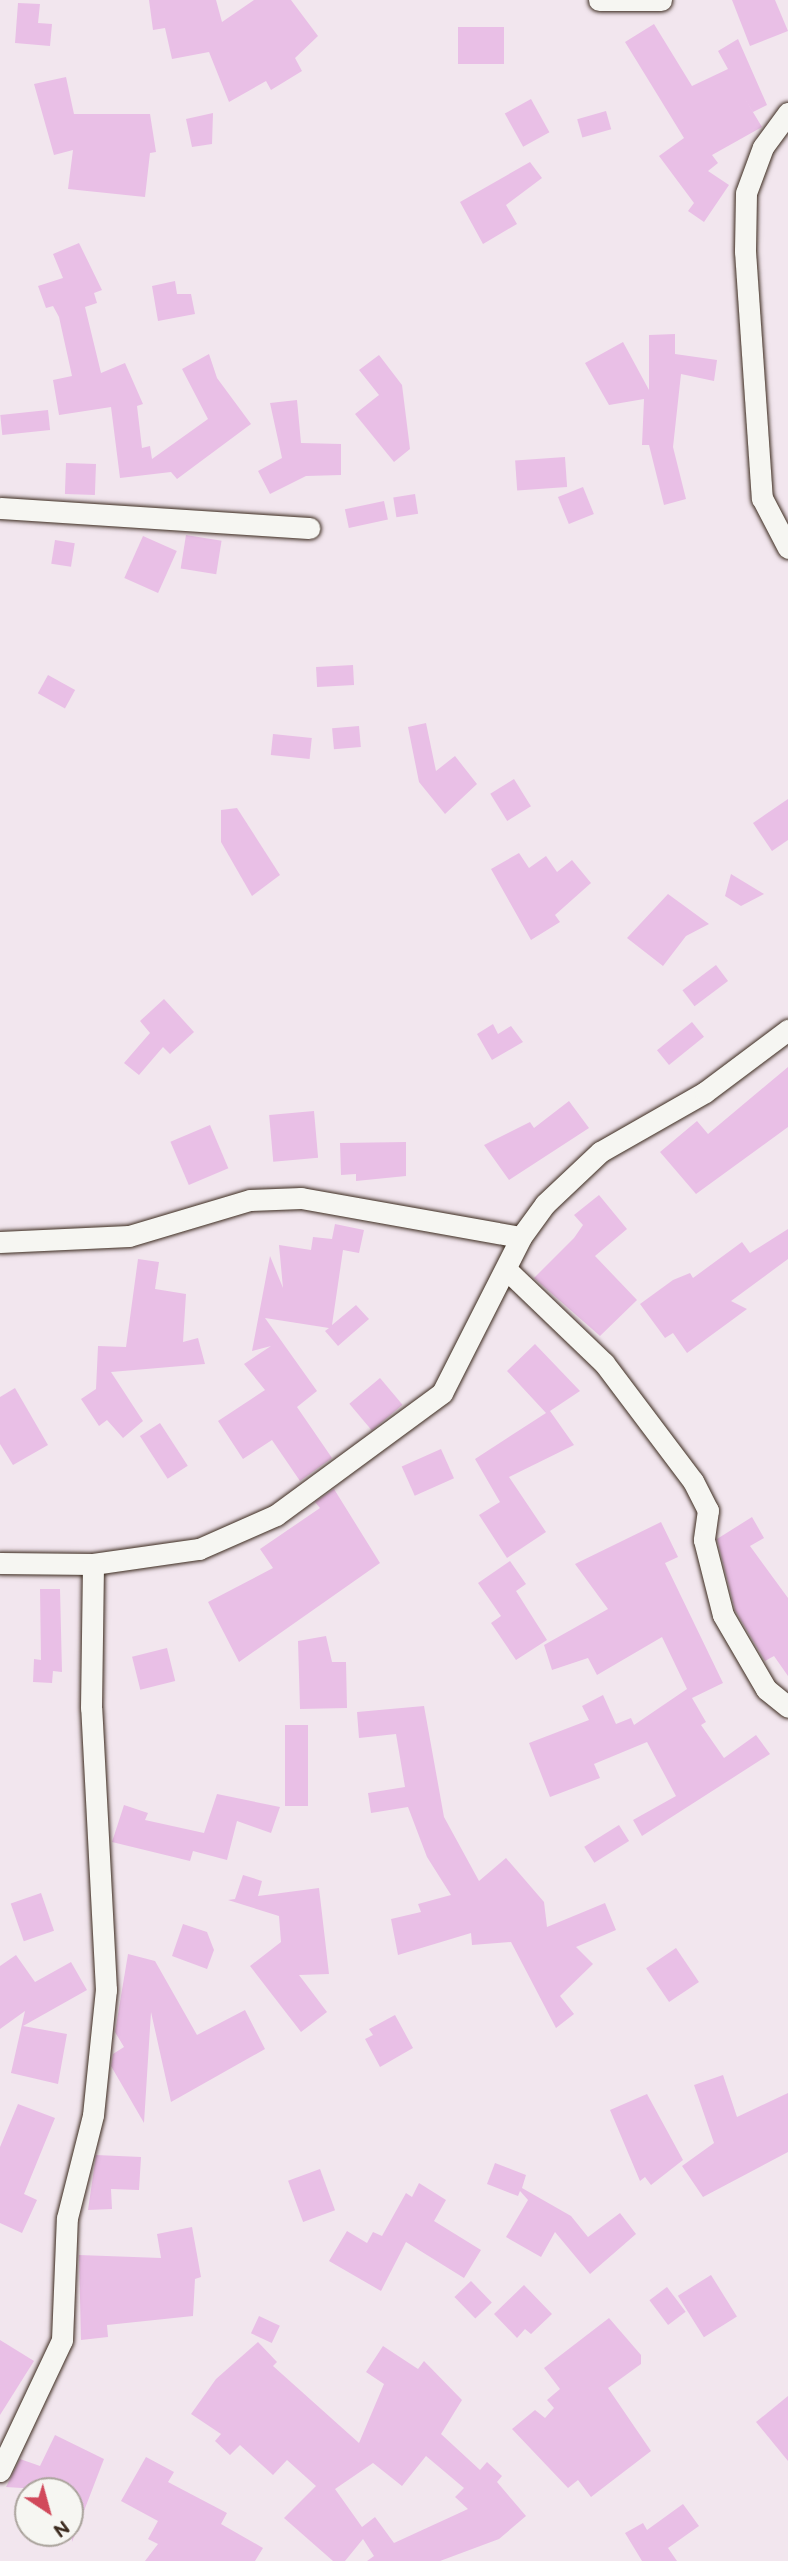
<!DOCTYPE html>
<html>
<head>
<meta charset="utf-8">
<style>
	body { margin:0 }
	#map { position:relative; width:788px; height:2561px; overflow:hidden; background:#f2e6ee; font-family:"Balsamiq Sans",sans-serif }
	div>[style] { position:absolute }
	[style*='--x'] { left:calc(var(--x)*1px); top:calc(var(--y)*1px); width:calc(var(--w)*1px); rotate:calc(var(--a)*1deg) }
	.building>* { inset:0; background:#e9bfe6; transform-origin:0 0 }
	.roads { filter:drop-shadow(0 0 2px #3b2a1e) drop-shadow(0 0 2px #3b2a1e) }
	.street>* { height:21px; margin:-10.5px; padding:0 10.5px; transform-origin:10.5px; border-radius:10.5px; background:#f6f6f2 }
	span { translate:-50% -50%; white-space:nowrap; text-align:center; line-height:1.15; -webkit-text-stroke:5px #f6f6f2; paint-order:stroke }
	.north { position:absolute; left:14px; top:2477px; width:70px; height:70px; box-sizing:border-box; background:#f6f6f2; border:2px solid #aba49d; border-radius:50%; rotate:144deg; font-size:19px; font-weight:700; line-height:28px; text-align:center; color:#3b2a1e }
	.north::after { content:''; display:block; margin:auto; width:24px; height:32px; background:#d1495b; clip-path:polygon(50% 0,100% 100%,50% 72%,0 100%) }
</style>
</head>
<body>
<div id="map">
	<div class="building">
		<i style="clip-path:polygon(149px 0,216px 0,222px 22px,254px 0,291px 0,318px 36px,295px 58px,302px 71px,271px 90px,266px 81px,229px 102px,209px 52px,172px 59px,165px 28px,153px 30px)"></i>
		<i style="clip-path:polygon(732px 0,775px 0,788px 31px,750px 46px)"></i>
		<i style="clip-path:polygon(18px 3px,40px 4px,38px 23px,52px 24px,50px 46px,15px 43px)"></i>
		<i style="clip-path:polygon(654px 24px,692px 86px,728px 69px,718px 51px,738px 39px,767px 105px,753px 112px,742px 94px,762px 127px,712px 155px,718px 163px,708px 171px,729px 185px,704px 222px,688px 211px,694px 203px,659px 156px,684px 138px,625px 42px)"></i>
		<i style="left:458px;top:27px;width:46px;height:37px"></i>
		<i style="clip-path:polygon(66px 77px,74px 114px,150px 114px,156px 152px,150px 153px,145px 197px,68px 189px,73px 150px,54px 155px,34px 84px)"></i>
		<i style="left:531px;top:99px;width:38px;height:30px;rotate:61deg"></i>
		<i style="left:606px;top:111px;width:19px;height:30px;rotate:74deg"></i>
		<i style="clip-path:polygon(213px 113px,212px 144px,192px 147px,186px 119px)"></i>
		<i style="clip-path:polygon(530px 162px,542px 178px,506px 205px,517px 224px,483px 244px,460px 202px)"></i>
		<i style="clip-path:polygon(79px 243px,102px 290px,94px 293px,97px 303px,85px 307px,101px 373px,125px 363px,143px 404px,137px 406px,142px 448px,150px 446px,152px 459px,208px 419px,182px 369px,209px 354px,217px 378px,251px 424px,177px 479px,171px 472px,120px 478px,111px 407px,59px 415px,53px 380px,72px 376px,59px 317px,53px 306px,46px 308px,38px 286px,63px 278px,53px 254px)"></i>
		<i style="clip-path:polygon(175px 281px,177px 294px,191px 294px,195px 314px,158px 321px,152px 286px)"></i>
		<i style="clip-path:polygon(675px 334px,675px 354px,717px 360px,714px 381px,681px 374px,673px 447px,686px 499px,664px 505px,649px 445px,642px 445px,644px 399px,609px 405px,585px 363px,623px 342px,649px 390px,649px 335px)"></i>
		<i style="clip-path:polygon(379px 355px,402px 385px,410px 449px,394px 462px,355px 414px,379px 395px,359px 370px)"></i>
		<i style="clip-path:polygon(297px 400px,301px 443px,341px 444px,341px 475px,306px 476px,270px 494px,258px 471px,282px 458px,270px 403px)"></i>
		<i style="left:48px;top:410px;width:20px;height:48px;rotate:84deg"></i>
		<i style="left:565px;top:457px;width:30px;height:50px;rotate:86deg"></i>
		<i style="left:66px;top:463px;width:30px;height:31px;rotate:2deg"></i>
		<i style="left:583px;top:487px;width:29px;height:27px;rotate:68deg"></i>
		<i style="left:415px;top:494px;width:20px;height:22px;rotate:81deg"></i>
		<i style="left:384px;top:501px;width:19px;height:40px;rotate:78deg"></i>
		<i style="left:186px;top:535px;width:36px;height:34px;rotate:9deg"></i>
		<i style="left:143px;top:536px;width:37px;height:46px;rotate:24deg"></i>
		<i style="left:55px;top:540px;width:20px;height:24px;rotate:9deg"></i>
		<i style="left:353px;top:665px;width:20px;height:37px;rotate:87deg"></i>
		<i style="left:48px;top:675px;width:31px;height:21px;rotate:29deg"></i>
		<i style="clip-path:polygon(426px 723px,436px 771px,455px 756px,477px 784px,445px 814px,419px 782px,408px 727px)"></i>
		<i style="left:359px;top:726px;width:21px;height:27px;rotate:85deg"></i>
		<i style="left:273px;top:734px;width:39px;height:21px;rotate:6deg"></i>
		<i style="left:514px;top:779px;width:32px;height:28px;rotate:58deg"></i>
		<i style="clip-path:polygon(788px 799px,788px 840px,772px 851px,753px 823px)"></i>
		<i style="clip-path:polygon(237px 808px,280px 875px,252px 896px,221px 842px,221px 810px)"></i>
		<i style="clip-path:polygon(519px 853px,529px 868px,546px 856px,557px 872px,572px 860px,591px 883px,555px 915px,560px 922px,531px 940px,491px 869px)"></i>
		<i style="clip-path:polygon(731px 874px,764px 894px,741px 906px,725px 896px)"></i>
		<i style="clip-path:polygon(668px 894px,709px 924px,686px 936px,663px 966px,627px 938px)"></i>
		<i style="left:716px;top:965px;width:20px;height:42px;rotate:53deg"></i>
		<i style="clip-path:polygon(164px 999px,194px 1032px,170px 1054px,163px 1047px,139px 1075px,124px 1063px,150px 1033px,140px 1021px)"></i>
		<i style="left:692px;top:1022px;width:19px;height:45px;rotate:51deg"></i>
		<i style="clip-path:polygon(493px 1024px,498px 1034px,511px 1026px,523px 1042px,492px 1060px,477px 1034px)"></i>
		<i style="clip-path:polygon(788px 1067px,788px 1127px,696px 1194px,660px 1152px,697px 1121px,708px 1134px)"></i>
		<i style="clip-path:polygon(569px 1101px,589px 1128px,509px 1180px,484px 1145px,530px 1122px,534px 1128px)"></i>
		<i style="left:314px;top:1111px;width:47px;height:45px;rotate:85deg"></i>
		<i style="left:210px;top:1125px;width:47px;height:43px;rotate:67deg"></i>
		<i style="clip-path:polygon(406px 1142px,406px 1176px,356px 1181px,356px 1174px,341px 1175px,340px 1143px)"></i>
		<i style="clip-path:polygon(599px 1195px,627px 1229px,595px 1256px,637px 1300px,600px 1336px,534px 1278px,574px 1238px,583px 1225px,574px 1215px)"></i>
		<i style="clip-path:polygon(335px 1224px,364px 1230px,359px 1253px,343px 1250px,332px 1325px,356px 1305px,369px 1319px,338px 1346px,325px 1331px,329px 1328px,265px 1318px,317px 1391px,297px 1407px,332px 1458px,300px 1481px,272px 1440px,243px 1459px,218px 1421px,265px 1390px,244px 1364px,271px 1346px,252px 1351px,270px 1256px,283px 1288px,279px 1245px,311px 1250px,313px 1237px,332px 1239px)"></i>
		<i style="clip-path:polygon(788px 1229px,788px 1259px,731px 1301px,747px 1309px,687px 1353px,673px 1333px,665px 1338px,640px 1304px,673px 1280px,690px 1273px,693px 1278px,742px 1242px,750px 1253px)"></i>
		<i style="clip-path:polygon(138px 1259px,159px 1262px,155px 1289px,186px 1294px,183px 1342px,198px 1338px,205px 1364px,111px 1372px,143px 1421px,123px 1438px,107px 1420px,99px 1426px,81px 1399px,96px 1389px,98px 1346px,126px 1347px)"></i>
		<i style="clip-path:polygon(535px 1344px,580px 1391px,550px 1411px,574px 1445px,509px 1477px,546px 1532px,507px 1558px,479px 1515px,500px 1502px,475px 1459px,546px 1413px,507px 1371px)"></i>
		<i style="left:380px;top:1378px;width:35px;height:40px;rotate:50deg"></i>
		<i style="clip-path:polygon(15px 1388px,48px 1445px,13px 1465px,0 1444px,0 1397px)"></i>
		<i style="left:160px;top:1423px;width:51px;height:24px;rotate:57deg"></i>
		<i style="left:441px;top:1449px;width:32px;height:43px;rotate:66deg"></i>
		<i style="clip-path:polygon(334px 1489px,380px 1563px,239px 1662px,208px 1602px,273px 1568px,260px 1549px,320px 1508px,315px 1502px)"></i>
		<i style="clip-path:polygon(752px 1517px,764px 1538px,750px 1546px,788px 1598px,788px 1676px,774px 1656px,765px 1661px,735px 1610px,717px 1539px)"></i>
		<i style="clip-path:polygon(661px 1522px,678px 1557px,665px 1563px,723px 1683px,692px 1698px,706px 1722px,701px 1725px,724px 1758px,756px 1735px,770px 1754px,642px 1836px,633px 1820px,676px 1796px,647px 1742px,594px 1764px,600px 1778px,550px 1797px,529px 1743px,589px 1720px,582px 1706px,603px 1695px,616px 1724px,631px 1718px,634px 1725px,687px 1689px,662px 1637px,597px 1675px,588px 1658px,552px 1670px,544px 1645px,608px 1609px,575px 1564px)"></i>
		<i style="clip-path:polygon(510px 1561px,526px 1584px,516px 1591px,547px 1640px,516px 1660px,491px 1623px,501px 1616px,478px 1583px)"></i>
		<i style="clip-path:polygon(40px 1589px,60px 1589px,62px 1672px,53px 1671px,52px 1683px,33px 1682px,34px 1659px,41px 1660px)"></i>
		<i style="clip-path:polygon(326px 1636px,332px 1662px,346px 1662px,347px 1708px,300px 1709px,298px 1641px)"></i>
		<i style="left:167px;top:1648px;width:34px;height:36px;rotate:76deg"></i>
		<i style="clip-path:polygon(424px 1706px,444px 1817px,479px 1881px,506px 1858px,544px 1902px,547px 1927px,605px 1903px,616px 1930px,576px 1947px,593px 1964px,560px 1996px,574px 2014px,556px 2028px,511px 1942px,472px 1945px,471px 1933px,398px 1955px,391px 1919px,421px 1912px,418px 1904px,451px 1895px,427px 1857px,408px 1807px,371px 1813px,368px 1793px,405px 1787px,396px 1734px,359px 1738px,357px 1712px)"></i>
		<i style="left:285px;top:1725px;width:23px;height:81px"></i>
		<i style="clip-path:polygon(217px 1794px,280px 1807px,271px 1833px,237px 1821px,227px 1860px,193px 1851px,190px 1861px,112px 1842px,124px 1805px,148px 1813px,145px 1820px,204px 1833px)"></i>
		<i style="left:619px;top:1825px;width:19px;height:41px;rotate:58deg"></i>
		<i style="clip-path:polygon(243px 1875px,262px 1881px,258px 1896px,319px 1888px,329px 1974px,299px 1975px,327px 2012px,301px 2032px,250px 1966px,281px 1942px,279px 1916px,228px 1900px,235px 1899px)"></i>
		<i style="left:41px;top:1893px;width:40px;height:32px;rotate:71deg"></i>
		<i style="clip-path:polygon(183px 1924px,207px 1932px,214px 1950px,207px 1969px,172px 1956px)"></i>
		<i style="left:676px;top:1948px;width:41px;height:36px;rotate:56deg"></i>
		<i style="clip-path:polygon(128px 1954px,155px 1961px,197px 2035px,245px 2010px,265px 2049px,171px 2102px,151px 2012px,144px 2123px,111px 2066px,113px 2054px,124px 2047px,115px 2032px)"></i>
		<i style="clip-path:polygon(16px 1955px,35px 1982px,71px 1962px,87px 1990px,23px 2026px,67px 2034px,58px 2084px,11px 2073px,25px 2011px,0 2029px,0 1966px)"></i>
		<i style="clip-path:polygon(395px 2015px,413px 2048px,380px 2067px,365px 2039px,373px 2035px,369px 2029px)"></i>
		<i style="clip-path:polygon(723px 2075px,737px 2117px,788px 2093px,788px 2152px,703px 2197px,682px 2166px,714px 2143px,694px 2085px)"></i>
		<i style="clip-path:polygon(647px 2094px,683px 2160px,651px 2185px,645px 2177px,640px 2181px,610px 2110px)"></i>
		<i style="clip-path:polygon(18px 2104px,55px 2118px,24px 2194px,37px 2200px,22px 2233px,0 2223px,0 2147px)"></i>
		<i style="clip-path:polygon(96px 2155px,141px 2157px,139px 2190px,111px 2189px,112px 2209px,88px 2210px)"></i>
		<i style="clip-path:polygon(495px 2163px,526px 2175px,522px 2188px,571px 2216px,588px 2237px,620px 2213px,636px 2234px,590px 2274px,555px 2232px,541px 2257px,506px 2237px,528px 2200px,520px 2191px,518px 2196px,487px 2184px)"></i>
		<i style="left:320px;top:2169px;width:44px;height:34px;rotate:70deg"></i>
		<i style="clip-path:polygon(419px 2183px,446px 2200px,434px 2221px,481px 2250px,464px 2278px,406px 2242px,381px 2291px,329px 2261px,347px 2231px,367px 2243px,373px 2232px,382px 2236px,406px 2193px,412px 2197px)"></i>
		<i style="clip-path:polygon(192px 2227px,201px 2277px,195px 2279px,193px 2316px,107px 2325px,108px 2337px,81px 2340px,79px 2255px,161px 2258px,157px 2234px)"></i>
		<i style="left:711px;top:2275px;width:49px;height:39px;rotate:58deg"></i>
		<i style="left:471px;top:2281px;width:30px;height:23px;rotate:46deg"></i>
		<i style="clip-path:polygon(524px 2285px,552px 2314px,531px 2334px,525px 2329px,517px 2338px,494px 2314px)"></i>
		<i style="left:667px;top:2287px;width:31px;height:22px;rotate:53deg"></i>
		<i style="left:259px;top:2316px;width:23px;height:19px;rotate:25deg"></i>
		<i style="clip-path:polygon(609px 2318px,641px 2355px,641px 2364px,608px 2388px,651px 2451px,591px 2497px,578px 2480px,568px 2488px,512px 2429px,535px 2410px,545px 2418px,554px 2408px,547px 2400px,560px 2389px,544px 2368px)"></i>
		<i style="clip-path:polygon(0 2340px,34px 2361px,0 2415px)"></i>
		<i style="clip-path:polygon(evenodd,258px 2342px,277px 2362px,273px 2366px,359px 2443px,384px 2384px,366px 2372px,383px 2346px,418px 2369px,424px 2361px,462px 2400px,441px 2434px,480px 2470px,487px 2462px,502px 2476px,497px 2482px,526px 2516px,499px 2539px,440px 2561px,367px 2561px,374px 2556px,363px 2539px,345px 2561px,333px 2561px,284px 2518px,316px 2486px,287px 2460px,273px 2475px,240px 2445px,230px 2455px,215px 2441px,221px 2434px,191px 2414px,216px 2379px,258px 2342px,426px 2456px,464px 2488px,455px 2497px,468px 2509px,394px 2543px,375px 2517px,362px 2527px,335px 2489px,373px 2463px,402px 2486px,426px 2456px)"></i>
		<i style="clip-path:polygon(788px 2396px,788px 2461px,756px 2422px)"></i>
		<i style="clip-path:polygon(55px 2435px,104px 2459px,72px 2542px,70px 2491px,6px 2487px,20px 2459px,40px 2466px)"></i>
		<i style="clip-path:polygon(146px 2457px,174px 2472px,168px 2482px,227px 2513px,221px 2524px,263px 2548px,255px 2561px,145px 2561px,158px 2544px,148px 2539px,158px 2521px,121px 2501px)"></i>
		<i style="clip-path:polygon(683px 2504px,699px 2526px,668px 2548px,677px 2561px,642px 2561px,625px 2533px,643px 2523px,647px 2530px)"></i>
	</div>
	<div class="roads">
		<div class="street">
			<i style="--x:599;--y:0;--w:62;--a:0"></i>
			<i style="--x:788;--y:113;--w:42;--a:126.3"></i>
			<i style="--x:763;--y:147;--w:49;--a:110.3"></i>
			<i style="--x:746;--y:193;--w:58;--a:91"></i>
			<i style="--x:745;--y:251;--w:248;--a:86.1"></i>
			<i style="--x:762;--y:498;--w:56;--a:62.5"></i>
			<i style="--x:0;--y:508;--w:310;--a:3.7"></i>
			<i style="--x:0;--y:1242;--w:129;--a:-2.7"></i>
			<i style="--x:129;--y:1236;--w:126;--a:-16.6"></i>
			<i style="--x:250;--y:1200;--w:51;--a:-2.2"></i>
			<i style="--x:301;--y:1198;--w:223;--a:10.1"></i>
			<i style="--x:508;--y:1271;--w:133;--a:43.8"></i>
			<i style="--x:604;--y:1363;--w:148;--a:53"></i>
			<i style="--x:693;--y:1481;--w:33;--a:63"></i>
			<i style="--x:708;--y:1510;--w:30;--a:98"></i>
			<i style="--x:704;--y:1540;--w:77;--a:75.8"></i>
			<i style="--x:723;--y:1615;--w:86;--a:59.8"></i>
			<i style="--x:766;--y:1689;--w:28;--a:39"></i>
			<i style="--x:0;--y:1563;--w:93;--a:0.6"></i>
			<i style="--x:93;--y:1564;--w:107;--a:-8.1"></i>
			<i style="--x:199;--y:1549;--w:84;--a:-23.8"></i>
			<i style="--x:276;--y:1515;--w:206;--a:-36.3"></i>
			<i style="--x:442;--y:1393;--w:175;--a:-63.1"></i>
			<i style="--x:521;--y:1237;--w:41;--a:-54"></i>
			<i style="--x:545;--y:1204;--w:76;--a:-43.4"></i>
			<i style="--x:600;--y:1152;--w:121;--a:-29.7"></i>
			<i style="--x:705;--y:1092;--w:104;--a:-36.8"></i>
			<i style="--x:0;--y:2471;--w:145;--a:-64.7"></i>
			<i style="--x:62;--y:2340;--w:122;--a:-87.7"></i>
			<i style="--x:67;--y:2218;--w:106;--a:-75.8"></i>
			<i style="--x:93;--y:2115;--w:126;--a:-84.1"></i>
			<i style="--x:106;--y:1990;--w:282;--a:-93"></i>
			<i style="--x:91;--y:1708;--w:144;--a:-89.2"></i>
		</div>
	</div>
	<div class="north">N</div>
</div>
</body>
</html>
